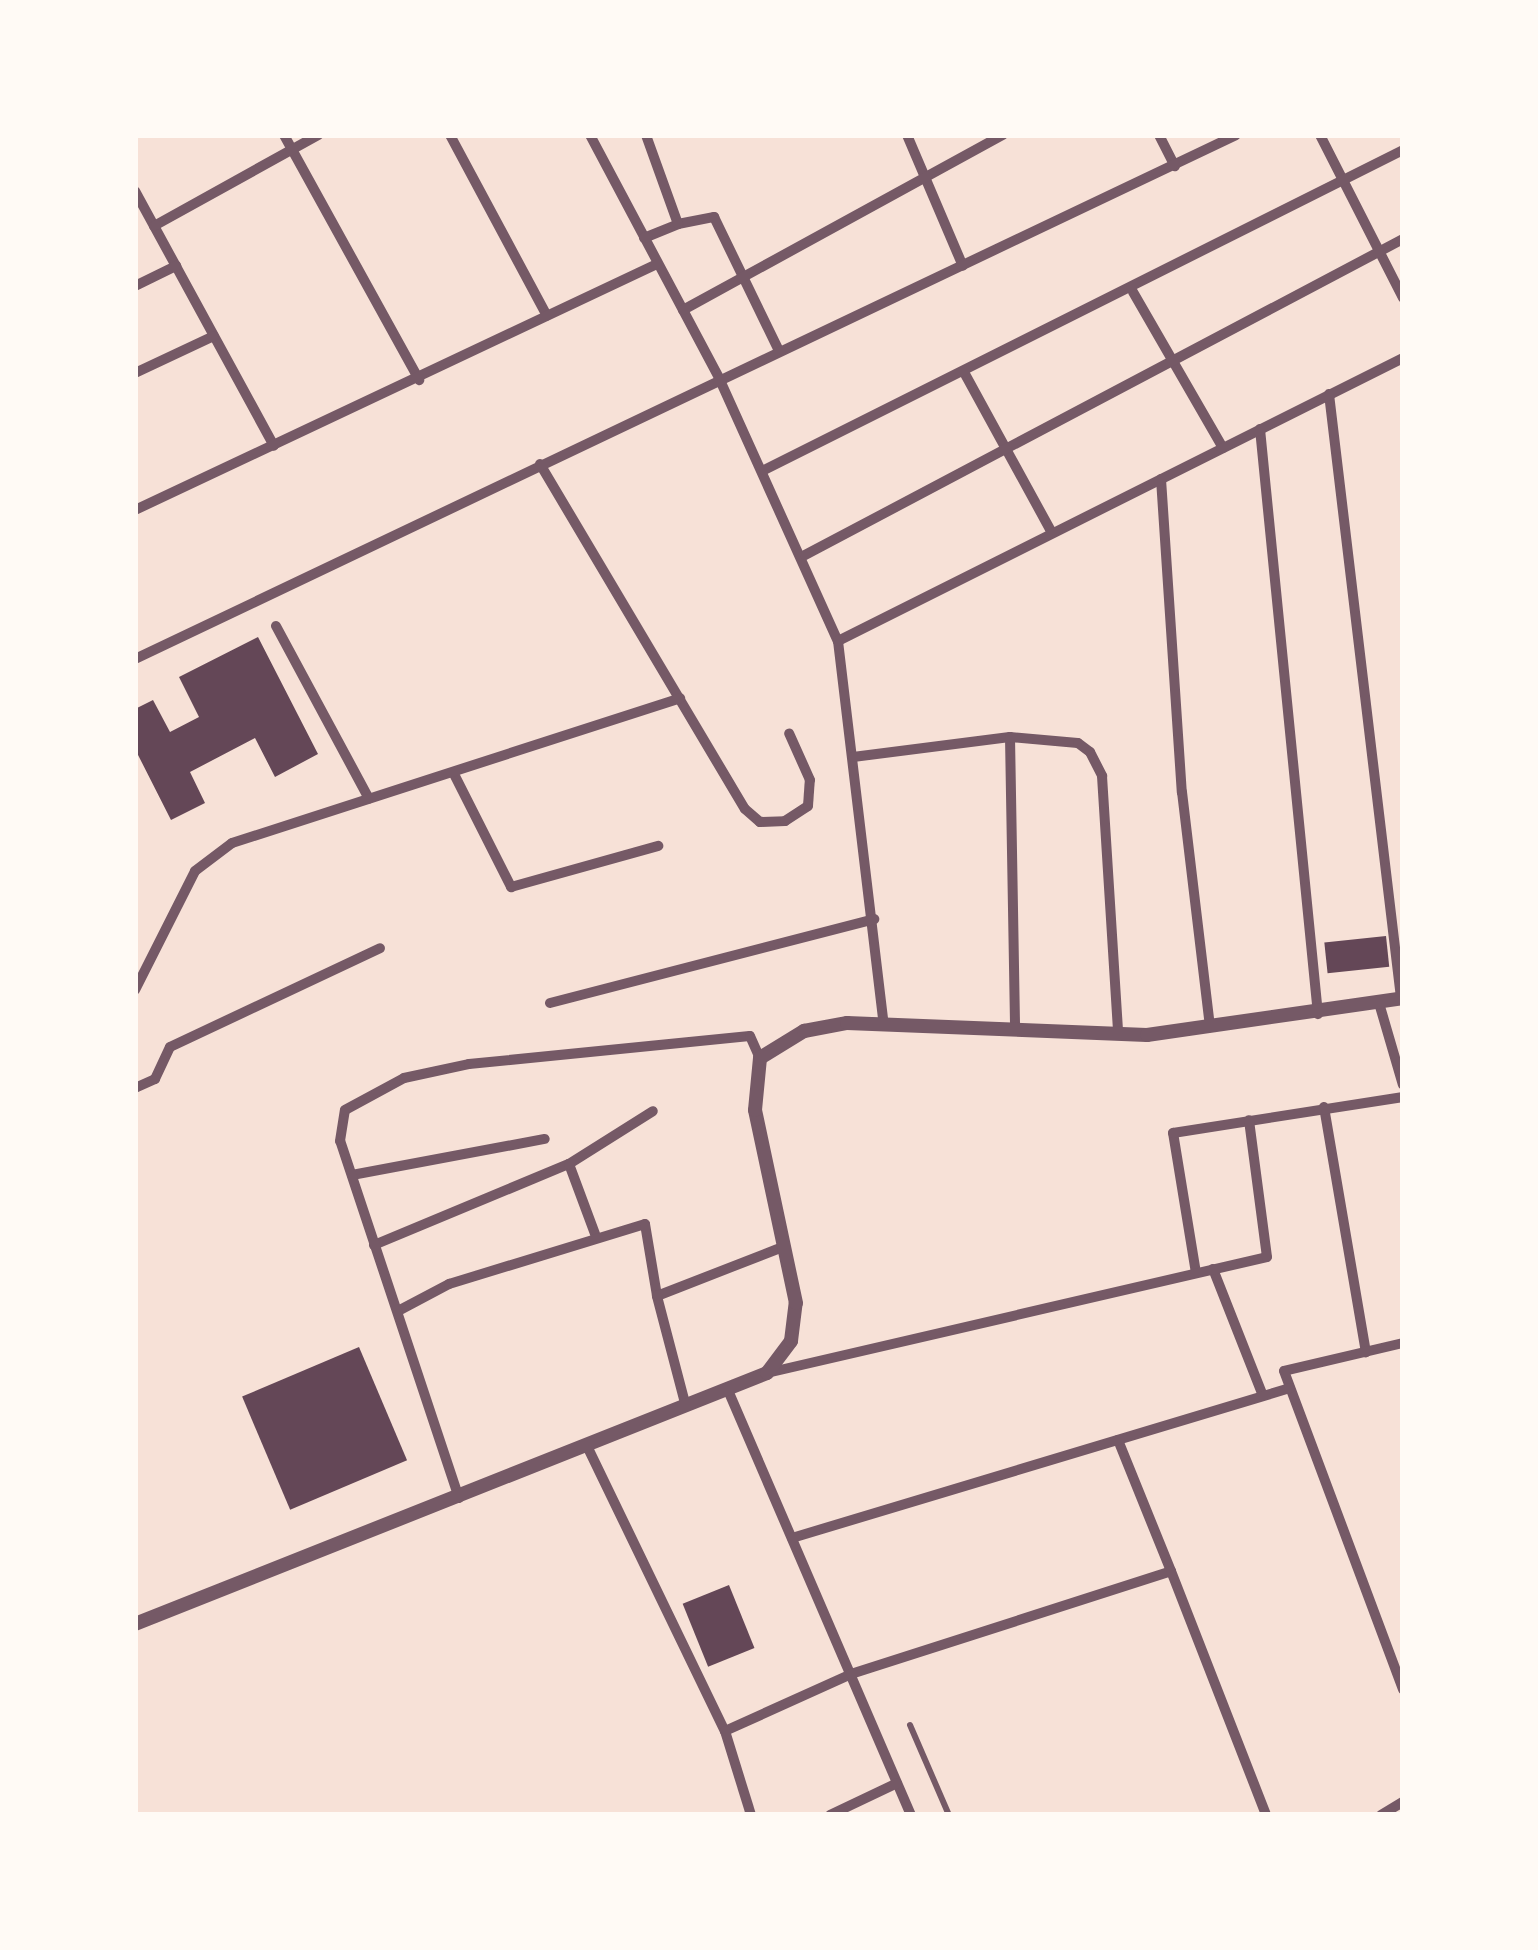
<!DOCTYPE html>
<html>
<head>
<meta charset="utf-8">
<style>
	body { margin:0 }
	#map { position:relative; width:1538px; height:1950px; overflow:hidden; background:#f7e1d7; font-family:Inter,sans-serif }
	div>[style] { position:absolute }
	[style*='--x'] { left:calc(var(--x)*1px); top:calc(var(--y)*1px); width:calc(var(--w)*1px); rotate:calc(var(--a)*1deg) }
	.building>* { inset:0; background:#644757; transform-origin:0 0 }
	.service>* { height:6px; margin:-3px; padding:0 3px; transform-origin:3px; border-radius:3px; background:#755966 }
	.minor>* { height:10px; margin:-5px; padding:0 5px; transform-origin:5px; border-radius:5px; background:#755966 }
	.tertiary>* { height:14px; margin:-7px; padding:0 7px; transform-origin:7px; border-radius:7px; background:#755966 }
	span { translate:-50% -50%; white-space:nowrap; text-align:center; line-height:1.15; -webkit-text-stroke:10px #fffaf5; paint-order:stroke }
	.frame { position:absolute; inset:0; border:138px solid #fffaf5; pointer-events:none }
</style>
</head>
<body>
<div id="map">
	<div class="building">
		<i style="clip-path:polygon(258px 637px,318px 754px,275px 777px,255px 738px,190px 772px,205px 803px,171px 820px,135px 749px,135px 709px,153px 700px,170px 732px,199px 717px,179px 677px)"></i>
		<i style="left:1386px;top:936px;width:31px;height:62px;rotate:84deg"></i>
		<i style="left:359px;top:1347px;width:123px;height:127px;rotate:67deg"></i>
		<i style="left:729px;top:1585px;width:68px;height:50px;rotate:68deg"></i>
	</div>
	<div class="service">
		<i style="--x:910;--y:1725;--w:98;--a:66.6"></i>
	</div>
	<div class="minor">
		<i style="--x:284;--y:135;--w:280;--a:61.1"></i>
		<i style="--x:450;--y:135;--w:205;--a:61.8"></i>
		<i style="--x:590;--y:135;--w:275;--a:62"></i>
		<i style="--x:719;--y:378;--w:289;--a:65.7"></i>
		<i style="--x:838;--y:641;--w:386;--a:83.2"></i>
		<i style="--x:907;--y:135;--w:142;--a:66.9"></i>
		<i style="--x:1159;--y:135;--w:35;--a:63"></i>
		<i style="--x:1320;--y:135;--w:183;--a:63"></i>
		<i style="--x:135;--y:191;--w:290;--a:61.4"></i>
		<i style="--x:678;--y:224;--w:37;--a:-11"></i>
		<i style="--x:714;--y:217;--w:149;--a:64.1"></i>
		<i style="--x:154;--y:226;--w:188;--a:-29"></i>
		<i style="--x:644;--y:238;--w:37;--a:-22"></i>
		<i style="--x:678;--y:224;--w:95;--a:-109.8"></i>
		<i style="--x:135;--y:286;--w:46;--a:-26"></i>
		<i style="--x:1133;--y:292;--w:180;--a:60"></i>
		<i style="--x:683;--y:310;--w:365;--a:-28.7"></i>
		<i style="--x:135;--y:373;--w:87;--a:-25.1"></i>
		<i style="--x:965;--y:374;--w:181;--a:61.3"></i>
		<i style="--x:1329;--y:394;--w:608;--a:83.2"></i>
		<i style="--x:1260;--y:429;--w:588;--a:84.34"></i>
		<i style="--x:540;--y:464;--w:401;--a:59.3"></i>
		<i style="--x:745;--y:809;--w:20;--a:41"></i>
		<i style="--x:760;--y:822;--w:25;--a:-2"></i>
		<i style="--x:785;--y:821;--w:27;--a:-33"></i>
		<i style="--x:808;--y:806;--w:26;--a:-86"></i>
		<i style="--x:810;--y:780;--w:51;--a:-114.1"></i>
		<i style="--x:764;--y:470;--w:715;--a:-26.6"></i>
		<i style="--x:1161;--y:479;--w:314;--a:86.2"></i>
		<i style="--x:1182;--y:792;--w:237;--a:83.2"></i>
		<i style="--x:135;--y:510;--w:577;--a:-25.23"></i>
		<i style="--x:805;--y:555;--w:676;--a:-27.85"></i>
		<i style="--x:276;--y:626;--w:196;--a:61.7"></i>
		<i style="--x:838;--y:641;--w:632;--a:-26.61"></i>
		<i style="--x:135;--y:659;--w:1219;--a:-25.45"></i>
		<i style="--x:1010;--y:737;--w:290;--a:89"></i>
		<i style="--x:853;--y:757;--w:158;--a:-7.3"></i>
		<i style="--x:1010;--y:737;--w:68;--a:5"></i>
		<i style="--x:1078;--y:743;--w:15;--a:37"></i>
		<i style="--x:1090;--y:752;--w:27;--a:63"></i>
		<i style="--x:1102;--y:776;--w:257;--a:86.4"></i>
		<i style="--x:454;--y:774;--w:127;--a:63.2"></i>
		<i style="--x:511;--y:887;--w:153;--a:-15.6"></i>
		<i style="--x:135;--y:990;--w:133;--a:-63.2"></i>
		<i style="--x:195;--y:871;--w:46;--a:-37.1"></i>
		<i style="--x:232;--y:843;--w:471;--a:-17.9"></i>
		<i style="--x:550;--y:1003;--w:335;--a:-14.5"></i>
		<i style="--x:1379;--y:1003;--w:85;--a:73.7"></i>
		<i style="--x:135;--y:1088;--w:22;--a:-24"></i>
		<i style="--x:155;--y:1079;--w:35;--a:-65"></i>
		<i style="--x:170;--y:1047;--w:232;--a:-25.2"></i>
		<i style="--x:1324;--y:1107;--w:249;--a:80.3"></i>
		<i style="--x:569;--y:1164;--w:75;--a:69.6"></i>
		<i style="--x:352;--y:1175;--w:196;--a:-10.6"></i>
		<i style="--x:374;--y:1245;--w:211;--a:-22.6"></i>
		<i style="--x:569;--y:1164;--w:99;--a:-32.2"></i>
		<i style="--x:1213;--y:1269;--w:136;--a:68.5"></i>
		<i style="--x:1196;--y:1273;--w:142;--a:-99.3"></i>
		<i style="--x:1173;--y:1133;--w:233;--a:-8.9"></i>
		<i style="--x:398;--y:1311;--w:58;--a:-27.9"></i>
		<i style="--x:449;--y:1284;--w:205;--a:-17"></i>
		<i style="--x:645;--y:1224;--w:73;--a:80.5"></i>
		<i style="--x:1403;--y:1343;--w:122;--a:166.8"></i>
		<i style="--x:1284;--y:1371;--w:340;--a:69.5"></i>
		<i style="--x:767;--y:1373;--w:513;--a:-13.06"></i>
		<i style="--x:1267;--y:1257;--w:138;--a:-97.5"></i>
		<i style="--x:727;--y:1388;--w:465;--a:66.7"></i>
		<i style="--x:685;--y:1403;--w:111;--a:-104.7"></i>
		<i style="--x:657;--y:1296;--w:137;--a:-21.3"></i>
		<i style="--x:1118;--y:1440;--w:141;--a:68"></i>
		<i style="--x:587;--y:1446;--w:317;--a:64.2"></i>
		<i style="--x:725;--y:1731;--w:138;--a:-24.3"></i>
		<i style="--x:851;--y:1674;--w:336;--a:-17.8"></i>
		<i style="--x:1171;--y:1571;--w:262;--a:68.7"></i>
		<i style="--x:459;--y:1498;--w:376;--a:-108.4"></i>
		<i style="--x:340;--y:1141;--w:31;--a:-81"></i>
		<i style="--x:345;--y:1110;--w:67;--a:-28.5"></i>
		<i style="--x:404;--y:1078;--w:66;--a:-12.2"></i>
		<i style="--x:469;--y:1064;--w:282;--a:-5.7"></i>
		<i style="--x:750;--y:1036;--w:24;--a:66"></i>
		<i style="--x:792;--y:1538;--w:520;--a:-16.76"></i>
		<i style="--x:725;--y:1731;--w:88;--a:72.8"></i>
		<i style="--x:830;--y:1815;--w:74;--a:-25.5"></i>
		<i style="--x:1381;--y:1815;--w:26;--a:-31"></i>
	</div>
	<div class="tertiary">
		<i style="--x:135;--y:1624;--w:680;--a:-21.66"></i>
		<i style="--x:767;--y:1373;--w:40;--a:-53"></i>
		<i style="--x:791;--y:1341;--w:38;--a:-83"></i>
		<i style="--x:796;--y:1303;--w:197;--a:-102"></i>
		<i style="--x:755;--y:1110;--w:52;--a:-84.5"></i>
		<i style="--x:760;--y:1058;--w:52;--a:-31.5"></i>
		<i style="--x:804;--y:1031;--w:44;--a:-10.5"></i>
		<i style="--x:847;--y:1023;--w:300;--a:2.3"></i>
		<i style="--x:1147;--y:1035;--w:259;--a:-8.2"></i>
	</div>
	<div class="frame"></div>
</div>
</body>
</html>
